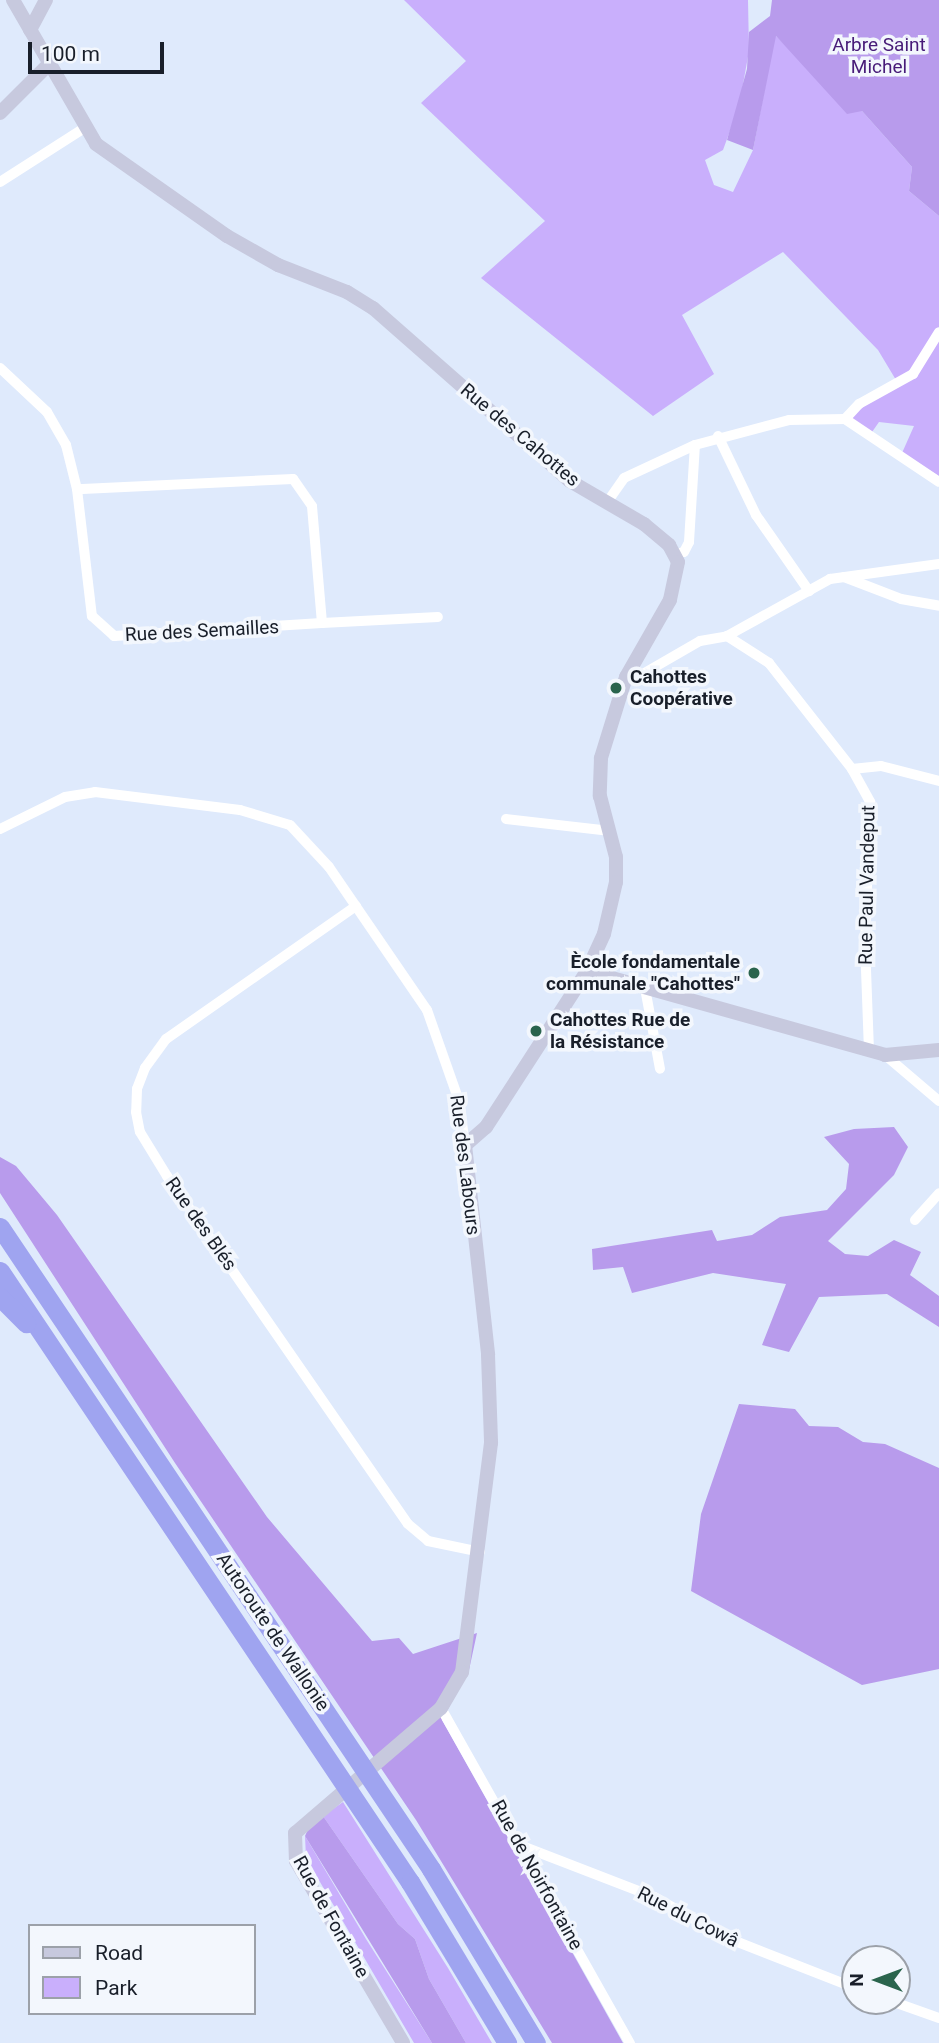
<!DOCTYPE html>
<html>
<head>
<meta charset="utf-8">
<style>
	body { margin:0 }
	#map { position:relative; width:939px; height:2043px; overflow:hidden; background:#dfeafc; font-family:Roboto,sans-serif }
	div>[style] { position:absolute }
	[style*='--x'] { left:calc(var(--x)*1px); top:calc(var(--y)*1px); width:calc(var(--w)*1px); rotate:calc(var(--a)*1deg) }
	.green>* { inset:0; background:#c9affc }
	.forest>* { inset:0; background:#b89bec }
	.street>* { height:10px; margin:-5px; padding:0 5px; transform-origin:5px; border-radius:5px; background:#fff }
	.secondary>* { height:14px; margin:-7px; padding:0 7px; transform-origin:7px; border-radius:7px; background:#c7c9de }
	.highway>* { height:19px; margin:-9.5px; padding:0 9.5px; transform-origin:9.5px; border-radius:9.5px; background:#9fa4f0 }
	.dots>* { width:19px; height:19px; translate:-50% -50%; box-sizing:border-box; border:4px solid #f3f7fd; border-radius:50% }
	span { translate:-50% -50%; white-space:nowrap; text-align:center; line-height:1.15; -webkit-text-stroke:7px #f3f7fd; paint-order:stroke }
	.park-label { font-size:19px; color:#471b78 }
	.street-label { font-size:19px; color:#191f2a }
	.poi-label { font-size:19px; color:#191f2a; font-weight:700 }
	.left { translate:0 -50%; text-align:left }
	.right { translate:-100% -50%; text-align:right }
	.legend { position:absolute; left:28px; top:1924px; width:228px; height:91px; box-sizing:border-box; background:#f3f7fd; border:2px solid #9ca1a9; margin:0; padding:9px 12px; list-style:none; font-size:21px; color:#191f2a }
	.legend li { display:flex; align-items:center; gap:14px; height:35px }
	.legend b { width:35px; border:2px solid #9ca1a9 }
	.north { position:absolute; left:841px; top:1945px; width:70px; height:70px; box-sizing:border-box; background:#f3f7fd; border:2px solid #9ca1a9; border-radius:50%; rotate:270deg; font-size:19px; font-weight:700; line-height:28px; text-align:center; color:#191f2a }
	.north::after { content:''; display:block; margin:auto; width:24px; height:32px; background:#2a644d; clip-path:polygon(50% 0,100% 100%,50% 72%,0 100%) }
	.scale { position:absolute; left:28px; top:42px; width:136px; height:32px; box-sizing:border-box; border:4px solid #191f2a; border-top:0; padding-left:9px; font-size:21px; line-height:24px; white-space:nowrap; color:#191f2a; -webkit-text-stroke:5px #f3f7fd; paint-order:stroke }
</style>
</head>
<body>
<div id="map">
	<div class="green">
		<i style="clip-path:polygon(404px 0,748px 0,749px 51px,739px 106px,723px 150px,705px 160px,714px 185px,733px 192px,753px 150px,775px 35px,811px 71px,862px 111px,912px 167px,909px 191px,939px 216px,939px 476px,902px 453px,914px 426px,879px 422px,872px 432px,851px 421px,851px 414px,899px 385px,878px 350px,783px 252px,682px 315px,714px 374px,653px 416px,481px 278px,545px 221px,421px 103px,466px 61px)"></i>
		<i style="clip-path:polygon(343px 1802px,448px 1968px,492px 2043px,466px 2043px,429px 1979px,415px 1939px,398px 1924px,323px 1816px)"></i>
		<i style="clip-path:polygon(305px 1836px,366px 1939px,432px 2043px,414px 2043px,306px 1858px)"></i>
	</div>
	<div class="forest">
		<i style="clip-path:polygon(772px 0,939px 0,939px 216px,909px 191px,912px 167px,862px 111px,847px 114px,776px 36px,753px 150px,727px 140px,747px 69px,749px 32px,770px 16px)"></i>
		<i style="clip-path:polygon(894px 1127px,908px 1147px,894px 1175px,828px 1241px,845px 1254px,868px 1256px,894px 1240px,921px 1252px,910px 1275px,939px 1296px,939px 1327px,887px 1294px,819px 1297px,789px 1352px,762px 1345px,786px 1284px,713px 1273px,632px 1293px,623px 1267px,593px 1270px,592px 1249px,712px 1230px,717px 1241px,752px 1235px,780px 1217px,827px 1210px,846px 1189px,849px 1164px,824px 1137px,854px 1129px)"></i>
		<i style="clip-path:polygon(0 1157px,16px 1166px,57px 1215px,267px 1517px,372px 1641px,399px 1638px,413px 1654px,477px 1633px,469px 1670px,442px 1720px,623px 2043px,552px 2043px,416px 1820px,175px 1463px,0 1193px)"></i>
		<i style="clip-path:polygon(739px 1404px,795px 1409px,809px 1426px,838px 1427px,863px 1442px,885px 1444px,939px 1468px,939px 1669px,862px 1685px,691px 1591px,701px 1514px)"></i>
		<i style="clip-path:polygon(323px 1816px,398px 1924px,415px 1939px,429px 1979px,466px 2043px,432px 2043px,305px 1836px,310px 1825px)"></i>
	</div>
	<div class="street">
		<i style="--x:0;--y:182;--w:102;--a:-32.6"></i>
		<i style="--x:0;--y:368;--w:64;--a:43.1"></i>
		<i style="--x:47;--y:412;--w:38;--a:60"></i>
		<i style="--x:66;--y:445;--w:45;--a:76"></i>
		<i style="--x:77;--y:489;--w:128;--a:83.3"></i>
		<i style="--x:92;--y:616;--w:30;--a:42"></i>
		<i style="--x:114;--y:636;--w:208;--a:-3.6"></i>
		<i style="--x:322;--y:623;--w:117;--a:-94.9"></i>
		<i style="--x:312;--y:506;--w:33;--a:-125"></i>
		<i style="--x:293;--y:479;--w:216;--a:177.3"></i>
		<i style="--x:845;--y:419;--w:21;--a:-47"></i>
		<i style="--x:859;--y:404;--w:62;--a:-29.1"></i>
		<i style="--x:913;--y:374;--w:49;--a:-58.2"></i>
		<i style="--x:845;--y:419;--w:113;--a:33.8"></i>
		<i style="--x:718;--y:436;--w:88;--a:64.3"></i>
		<i style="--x:756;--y:515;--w:93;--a:55.1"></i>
		<i style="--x:608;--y:501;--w:28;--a:-55"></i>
		<i style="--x:624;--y:478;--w:78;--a:-24.9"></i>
		<i style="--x:674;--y:555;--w:10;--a:-17"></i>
		<i style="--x:684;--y:552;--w:11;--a:-63"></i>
		<i style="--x:689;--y:542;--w:97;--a:-86.5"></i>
		<i style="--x:695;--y:445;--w:97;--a:-14.9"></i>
		<i style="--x:789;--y:420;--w:56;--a:-1"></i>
		<i style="--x:844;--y:577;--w:61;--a:21.1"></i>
		<i style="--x:901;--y:599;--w:39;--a:10"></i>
		<i style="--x:322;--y:623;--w:116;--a:-3"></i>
		<i style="--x:727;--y:636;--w:50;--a:32.7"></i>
		<i style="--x:769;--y:663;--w:135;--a:51.9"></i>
		<i style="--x:852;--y:769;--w:38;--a:61"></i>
		<i style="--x:870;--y:802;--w:140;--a:92"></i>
		<i style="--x:865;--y:942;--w:108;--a:87.9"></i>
		<i style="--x:626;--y:677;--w:15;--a:-8"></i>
		<i style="--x:641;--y:675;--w:68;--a:-30"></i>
		<i style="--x:700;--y:641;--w:27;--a:-10"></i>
		<i style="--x:727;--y:636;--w:118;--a:-29"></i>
		<i style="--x:830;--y:579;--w:110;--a:-7.8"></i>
		<i style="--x:852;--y:769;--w:29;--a:-6"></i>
		<i style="--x:881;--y:766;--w:60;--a:14.5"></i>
		<i style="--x:506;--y:819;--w:105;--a:6.6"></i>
		<i style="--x:0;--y:829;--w:72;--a:-26.2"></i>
		<i style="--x:65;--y:797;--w:30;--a:-9"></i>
		<i style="--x:95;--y:792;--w:146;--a:7.1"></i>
		<i style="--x:240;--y:810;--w:52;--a:16.7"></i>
		<i style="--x:290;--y:825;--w:57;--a:47.1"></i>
		<i style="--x:329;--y:867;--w:173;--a:55.6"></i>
		<i style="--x:427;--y:1010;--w:96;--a:70.6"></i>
		<i style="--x:459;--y:1101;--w:44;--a:82.2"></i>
		<i style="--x:356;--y:906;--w:232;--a:145"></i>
		<i style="--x:166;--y:1039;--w:36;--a:126"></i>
		<i style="--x:145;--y:1068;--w:22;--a:111"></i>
		<i style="--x:137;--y:1089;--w:23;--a:92"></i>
		<i style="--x:136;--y:1112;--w:20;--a:79"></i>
		<i style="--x:140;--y:1132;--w:52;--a:58.5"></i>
		<i style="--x:167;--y:1176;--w:423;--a:55.3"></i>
		<i style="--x:408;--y:1524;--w:26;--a:40"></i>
		<i style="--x:428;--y:1541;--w:53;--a:11.9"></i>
		<i style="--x:645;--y:988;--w:82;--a:79.5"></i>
		<i style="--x:885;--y:1055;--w:71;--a:40.4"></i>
		<i style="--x:915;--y:1220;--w:36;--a:-48"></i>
		<i style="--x:441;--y:1708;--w:385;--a:60.6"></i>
		<i style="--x:522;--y:1846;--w:142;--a:21.1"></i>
		<i style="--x:654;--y:1897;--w:87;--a:28.9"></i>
		<i style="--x:730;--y:1939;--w:134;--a:21.4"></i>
		<i style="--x:891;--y:2001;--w:51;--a:19.5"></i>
	</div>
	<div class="secondary">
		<i style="--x:13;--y:0;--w:166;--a:60"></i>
		<i style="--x:96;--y:144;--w:160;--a:35.1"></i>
		<i style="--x:227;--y:236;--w:59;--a:29.6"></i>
		<i style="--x:278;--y:265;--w:74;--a:21.4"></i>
		<i style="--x:347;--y:292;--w:31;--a:32"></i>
		<i style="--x:373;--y:308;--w:262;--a:41.3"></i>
		<i style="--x:570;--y:481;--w:86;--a:30.2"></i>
		<i style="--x:644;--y:524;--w:33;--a:40"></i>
		<i style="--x:669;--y:545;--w:19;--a:62"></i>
		<i style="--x:678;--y:562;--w:39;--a:102"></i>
		<i style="--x:670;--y:600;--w:89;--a:119.7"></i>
		<i style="--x:626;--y:677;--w:85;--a:107.2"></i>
		<i style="--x:601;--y:758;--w:38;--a:92"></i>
		<i style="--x:600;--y:796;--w:63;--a:75.3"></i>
		<i style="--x:616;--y:857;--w:25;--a:90"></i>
		<i style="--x:616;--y:882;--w:53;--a:103"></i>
		<i style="--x:604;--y:934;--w:41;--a:114.7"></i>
		<i style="--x:587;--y:971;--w:186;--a:122.9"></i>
		<i style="--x:486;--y:1127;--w:28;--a:139"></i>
		<i style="--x:465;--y:1145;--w:211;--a:83.7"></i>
		<i style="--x:488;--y:1355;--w:88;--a:88"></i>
		<i style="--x:491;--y:1443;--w:231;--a:97.2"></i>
		<i style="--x:462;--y:1672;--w:42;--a:120.3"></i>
		<i style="--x:441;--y:1708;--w:192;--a:139.4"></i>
		<i style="--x:295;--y:1833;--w:28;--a:88"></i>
		<i style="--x:296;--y:1861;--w:211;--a:59.5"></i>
		<i style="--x:30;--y:30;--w:34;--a:-62"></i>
		<i style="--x:0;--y:113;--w:69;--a:-45"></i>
		<i style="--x:587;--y:971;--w:310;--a:15.7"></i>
		<i style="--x:885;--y:1055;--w:54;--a:-5.3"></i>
	</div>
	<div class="highway">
		<i style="--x:0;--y:1227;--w:773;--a:56.12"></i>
		<i style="--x:431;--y:1869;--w:203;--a:58.9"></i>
		<i style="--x:0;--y:1271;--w:736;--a:56.14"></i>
		<i style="--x:410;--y:1882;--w:188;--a:58.9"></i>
		<i style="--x:0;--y:1297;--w:37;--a:45"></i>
	</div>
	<div class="dots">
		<i style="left:616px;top:688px;background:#2a644d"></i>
		<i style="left:754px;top:973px;background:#2a644d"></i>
		<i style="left:536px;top:1031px;background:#2a644d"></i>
	</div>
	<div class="park-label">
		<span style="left:879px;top:56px">Arbre Saint<br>Michel</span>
	</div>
	<div class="street-label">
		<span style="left:520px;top:435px;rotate:40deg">Rue des Cahottes</span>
		<span style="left:202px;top:631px;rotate:-3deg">Rue des Semailles</span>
		<span style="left:867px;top:885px;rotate:-89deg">Rue Paul Vandeput</span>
		<span style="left:465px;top:1165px;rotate:83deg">Rue des Labours</span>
		<span style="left:201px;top:1224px;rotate:55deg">Rue des Blés</span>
		<span style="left:273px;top:1632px;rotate:56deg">Autoroute de Wallonie</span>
		<span style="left:537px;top:1875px;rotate:61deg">Rue de Noirfontaine</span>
		<span style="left:331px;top:1917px;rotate:61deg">Rue de Fontaine</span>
		<span style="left:688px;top:1917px;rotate:27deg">Rue du Cowâ</span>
	</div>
	<div class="poi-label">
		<span class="left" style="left:630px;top:688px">Cahottes<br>Coopérative</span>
		<span class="right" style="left:740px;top:973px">Ècole fondamentale<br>communale "Cahottes"</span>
		<span class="left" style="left:550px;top:1031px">Cahottes Rue de<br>la Résistance</span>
	</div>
	<ul class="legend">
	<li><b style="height:9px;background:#c7c9de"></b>Road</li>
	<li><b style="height:19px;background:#c9affc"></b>Park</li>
	</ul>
	<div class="north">N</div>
	<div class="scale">100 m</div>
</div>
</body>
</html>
